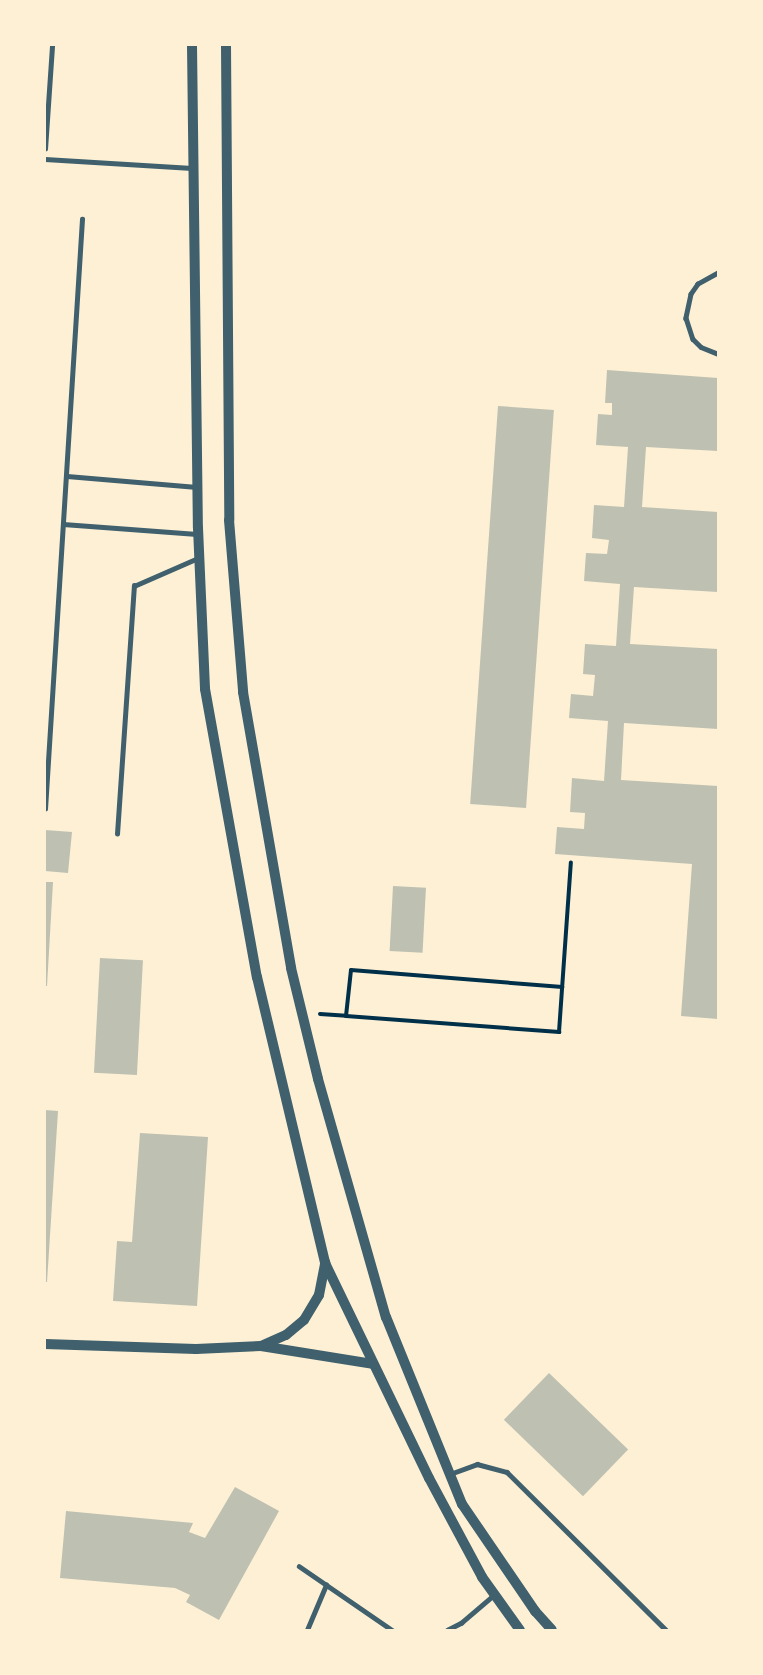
<!DOCTYPE html>
<html>
<head>
<meta charset="utf-8">
<style>
	body { margin:0 }
	#map { position:relative; width:763px; height:1675px; overflow:hidden; background:#fdf0d5; font-family:Quicksand,sans-serif }
	div>[style] { position:absolute }
	[style*='--x'] { left:calc(var(--x)*1px); top:calc(var(--y)*1px); width:calc(var(--w)*1px); rotate:calc(var(--a)*1deg) }
	.building>* { inset:0; background:#bec0b2; transform-origin:0 0 }
	.path>* { height:4px; margin:-2px; padding:0 2px; transform-origin:2px; border-radius:2px; background:#003049 }
	.service>* { height:4.5px; margin:-2.25px; padding:0 2.25px; transform-origin:2.25px; border-radius:2.25px; background:#3f606c }
	.tertiary>* { height:10px; margin:-5px; padding:0 5px; transform-origin:5px; border-radius:5px; background:#3f606c }
	span { translate:-50% -50%; white-space:nowrap; text-align:center; line-height:1.15; -webkit-text-stroke:6px #fdf0d5; paint-order:stroke }
	.frame { position:absolute; inset:0; border:46px solid #fdf0d5; pointer-events:none }
</style>
</head>
<body>
<div id="map">
	<div class="building">
		<i style="clip-path:polygon(607px 370px,718px 378px,718px 451px,646px 447px,642px 507px,718px 512px,718px 592px,634px 587px,630px 644px,718px 649px,718px 729px,624px 723px,621px 780px,718px 786px,718px 1019px,681px 1016px,692px 864px,555px 854px,557px 827px,584px 829px,585px 813px,570px 812px,572px 778px,604px 781px,608px 721px,569px 718px,571px 694px,593px 696px,595px 675px,583px 674px,585px 644px,616px 646px,620px 584px,584px 581px,586px 553px,607px 554px,609px 540px,592px 538px,594px 505px,624px 507px,628px 447px,596px 445px,598px 414px,612px 415px,612px 403px,605px 403px)"></i>
		<i style="left:498px;top:406px;width:56px;height:399px;rotate:4deg"></i>
		<i style="clip-path:polygon(45px 830px,72px 832px,68px 873px,45px 871px)"></i>
		<i style="clip-path:polygon(45px 882px,53px 882px,47px 986px,45px 986px)"></i>
		<i style="left:393px;top:886px;width:33px;height:65px;rotate:3deg"></i>
		<i style="left:100px;top:958px;width:43px;height:115px;rotate:3deg"></i>
		<i style="clip-path:polygon(45px 1110px,58px 1111px,47px 1282px,45px 1282px)"></i>
		<i style="clip-path:polygon(140px 1133px,208px 1137px,197px 1306px,113px 1301px,117px 1241px,132px 1242px)"></i>
		<i style="left:549px;top:1373px;width:110px;height:65px;rotate:44deg"></i>
		<i style="clip-path:polygon(235px 1487px,279px 1511px,219px 1620px,186px 1602px,190px 1595px,175px 1588px,60px 1578px,66px 1511px,193px 1523px,189px 1532px,205px 1538px)"></i>
	</div>
	<div class="path">
		<i style="--x:320;--y:1014;--w:26;--a:4"></i>
		<i style="--x:346;--y:1016;--w:46;--a:-83.8"></i>
		<i style="--x:351;--y:970;--w:212;--a:4.6"></i>
		<i style="--x:346;--y:1016;--w:214;--a:4.3"></i>
		<i style="--x:559;--y:1032;--w:170;--a:-86"></i>
	</div>
	<div class="service">
		<i style="--x:45;--y:149;--w:104;--a:-86.1"></i>
		<i style="--x:45;--y:159;--w:147;--a:3.5"></i>
		<i style="--x:718;--y:273;--w:23;--a:151"></i>
		<i style="--x:698;--y:284;--w:12;--a:125"></i>
		<i style="--x:691;--y:294;--w:25;--a:102"></i>
		<i style="--x:686;--y:318;--w:22;--a:72"></i>
		<i style="--x:693;--y:339;--w:11;--a:45"></i>
		<i style="--x:701;--y:347;--w:18;--a:22"></i>
		<i style="--x:67;--y:476;--w:130;--a:4.8"></i>
		<i style="--x:63;--y:524;--w:134;--a:4.3"></i>
		<i style="--x:45;--y:809;--w:591;--a:-86.41"></i>
		<i style="--x:117;--y:834;--w:249;--a:-86.1"></i>
		<i style="--x:134;--y:586;--w:70;--a:-23.6"></i>
		<i style="--x:450;--y:1474;--w:29;--a:-20"></i>
		<i style="--x:477;--y:1464;--w:31;--a:15"></i>
		<i style="--x:507;--y:1472;--w:224;--a:44.8"></i>
		<i style="--x:299;--y:1566;--w:113;--a:34.5"></i>
		<i style="--x:307;--y:1630;--w:49;--a:-67.1"></i>
		<i style="--x:447;--y:1630;--w:16;--a:-27"></i>
		<i style="--x:461;--y:1623;--w:45;--a:-40.5"></i>
	</div>
	<div class="tertiary">
		<i style="--x:192;--y:45;--w:483;--a:89.3"></i>
		<i style="--x:198;--y:528;--w:161;--a:87.5"></i>
		<i style="--x:205;--y:689;--w:293;--a:79.8"></i>
		<i style="--x:257;--y:977;--w:294;--a:76.6"></i>
		<i style="--x:325;--y:1263;--w:239;--a:64.2"></i>
		<i style="--x:429;--y:1478;--w:112;--a:61.8"></i>
		<i style="--x:482;--y:1577;--w:65;--a:54.4"></i>
		<i style="--x:226;--y:45;--w:475;--a:89.6"></i>
		<i style="--x:229;--y:520;--w:173;--a:85.3"></i>
		<i style="--x:243;--y:692;--w:280;--a:80.1"></i>
		<i style="--x:291;--y:968;--w:114;--a:76.3"></i>
		<i style="--x:318;--y:1079;--w:248;--a:74.1"></i>
		<i style="--x:386;--y:1317;--w:202;--a:67.9"></i>
		<i style="--x:462;--y:1504;--w:130;--a:55.7"></i>
		<i style="--x:535;--y:1611;--w:25;--a:48"></i>
		<i style="--x:45;--y:1344;--w:151;--a:1.9"></i>
		<i style="--x:196;--y:1349;--w:65;--a:-2.6"></i>
		<i style="--x:261;--y:1346;--w:113;--a:9.1"></i>
		<i style="--x:261;--y:1346;--w:27;--a:-24"></i>
		<i style="--x:286;--y:1335;--w:23;--a:-40"></i>
		<i style="--x:304;--y:1320;--w:29;--a:-59"></i>
		<i style="--x:319;--y:1295;--w:33;--a:-79"></i>
	</div>
	<div class="frame"></div>
</div>
</body>
</html>
